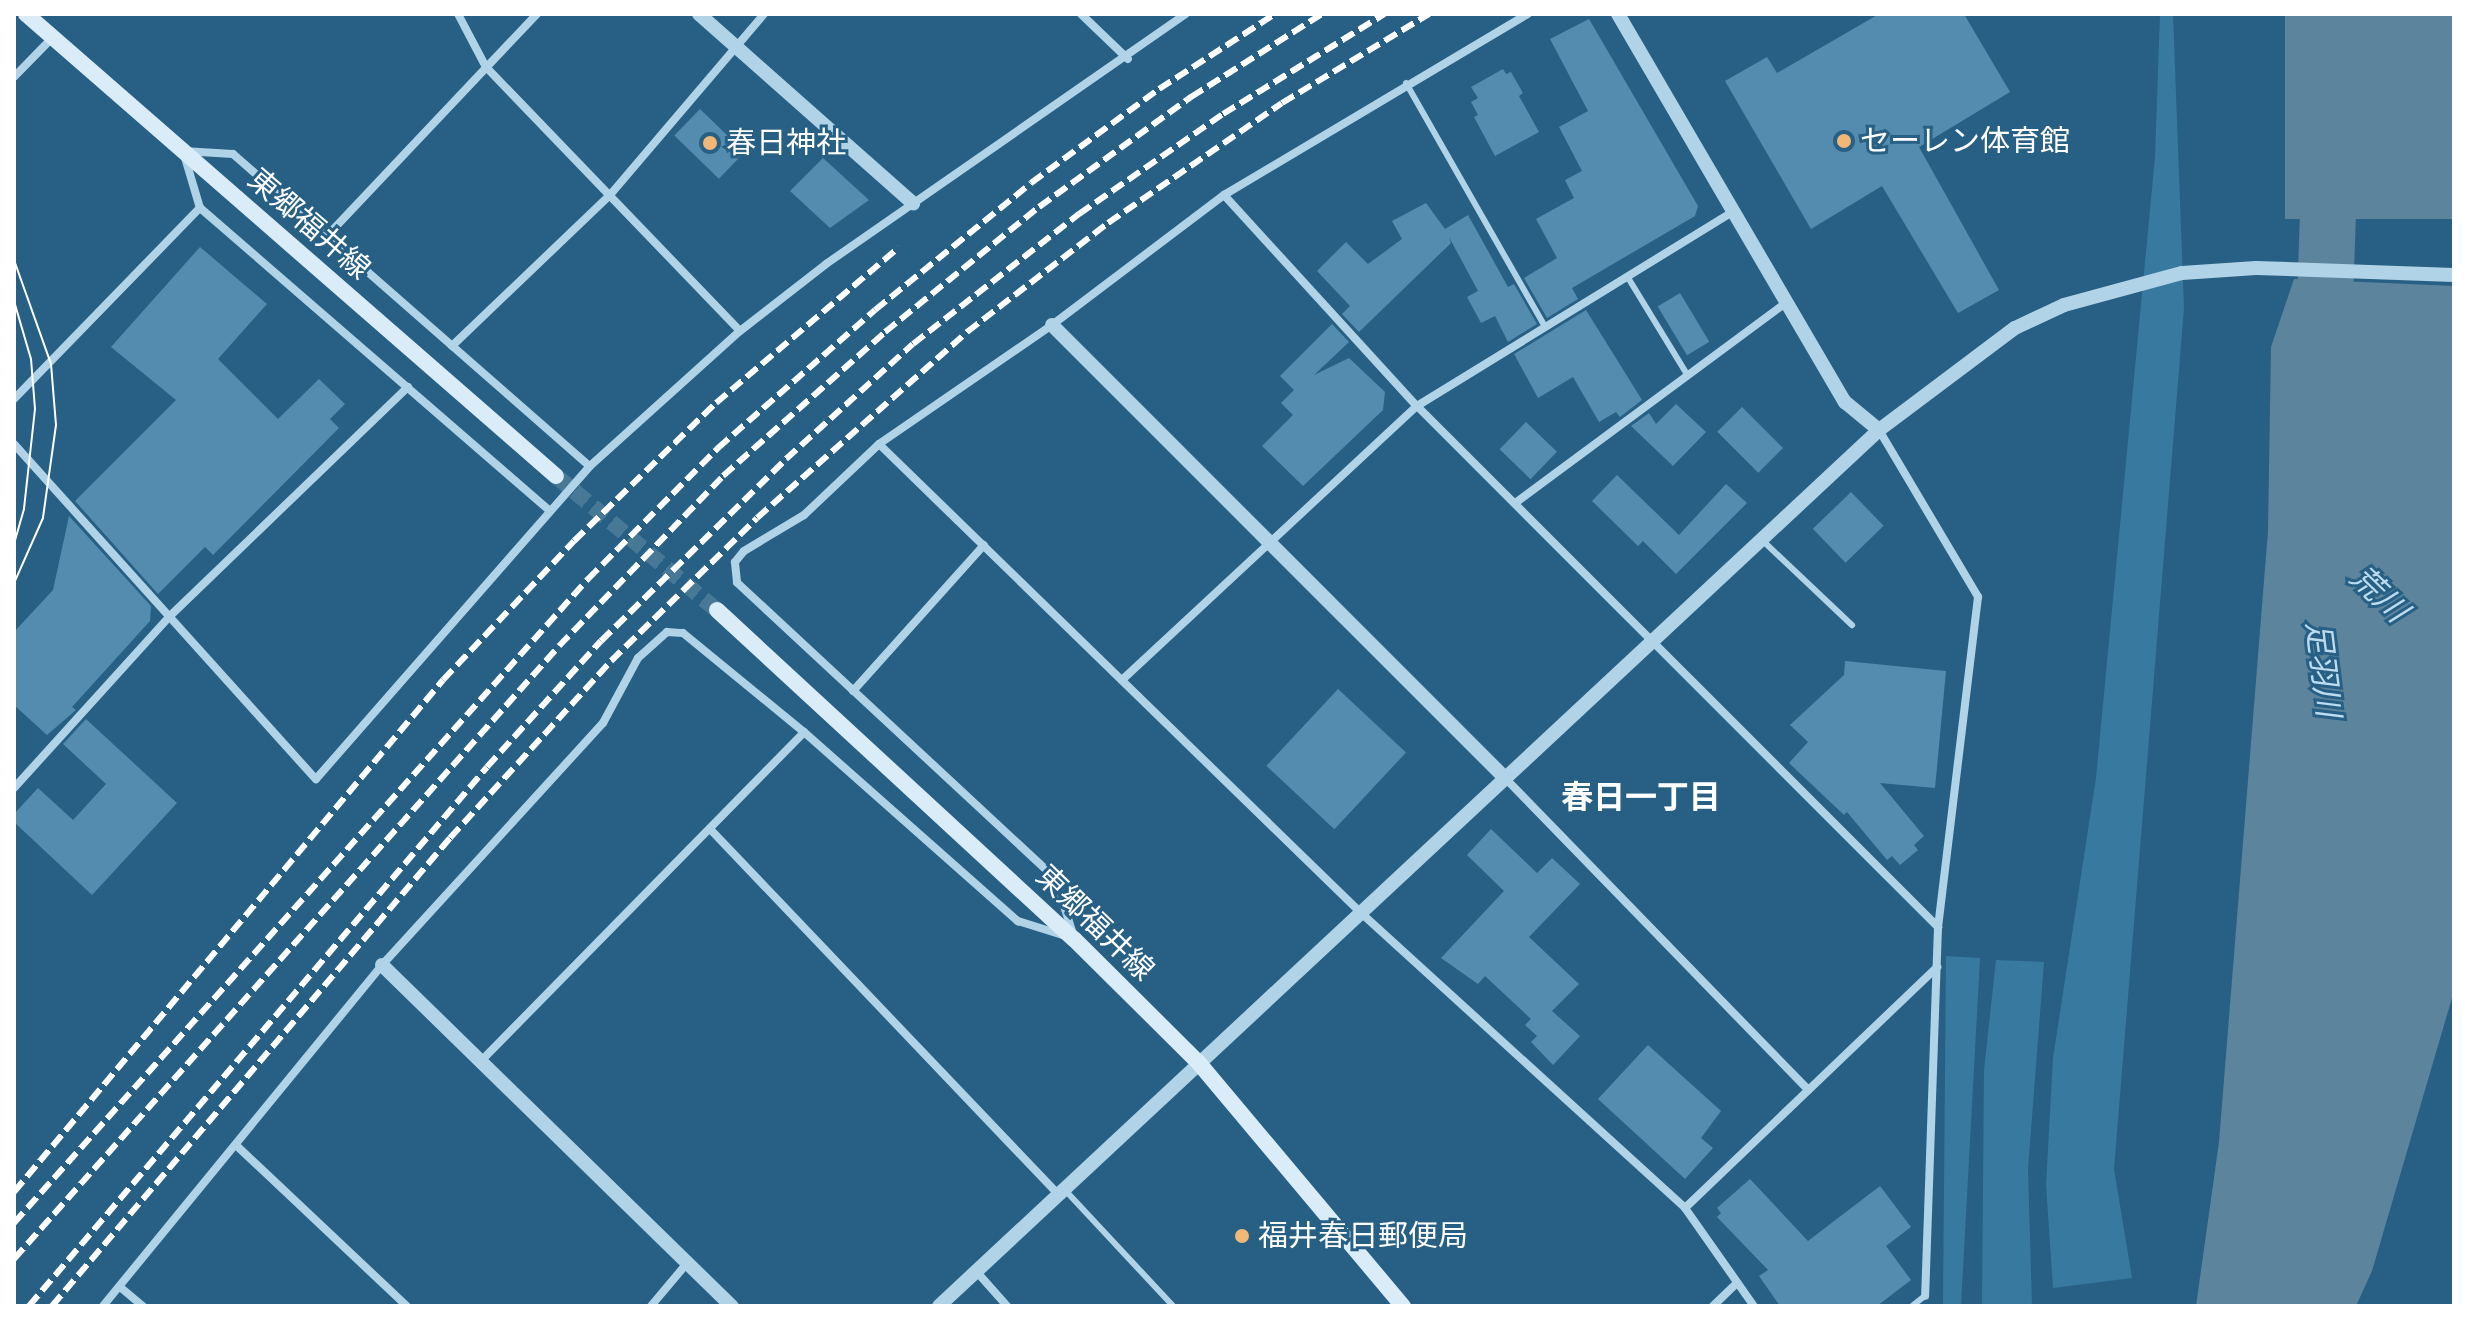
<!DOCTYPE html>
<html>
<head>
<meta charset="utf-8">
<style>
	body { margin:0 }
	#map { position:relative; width:2468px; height:1320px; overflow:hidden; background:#276084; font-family:"Space Grotesk","Noto Sans JP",sans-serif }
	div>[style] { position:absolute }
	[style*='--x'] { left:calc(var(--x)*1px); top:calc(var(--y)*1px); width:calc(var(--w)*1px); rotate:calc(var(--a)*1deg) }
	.green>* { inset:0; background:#3879a0 }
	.water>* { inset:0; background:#5c849c; transform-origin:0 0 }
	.river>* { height:56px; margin:-28px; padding:0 28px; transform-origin:28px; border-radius:28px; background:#5c849c }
	.building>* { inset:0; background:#538cae; transform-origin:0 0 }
	.secondary-tunnel>* { height:16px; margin-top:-8px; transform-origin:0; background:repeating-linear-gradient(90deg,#477896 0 16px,transparent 0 24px) }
	.service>* { height:6px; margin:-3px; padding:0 3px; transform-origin:3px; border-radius:3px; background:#b1d3e7 }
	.minor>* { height:8px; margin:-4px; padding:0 4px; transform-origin:4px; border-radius:4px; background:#b1d3e7 }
	.tertiary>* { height:14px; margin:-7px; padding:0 7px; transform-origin:7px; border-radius:7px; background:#b1d3e7 }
	.secondary>* { height:16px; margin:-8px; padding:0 8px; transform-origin:8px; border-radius:8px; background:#daecf7 }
	.tram>* { height:2px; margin:-1px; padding:0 1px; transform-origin:1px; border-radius:1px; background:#fff }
	.rail>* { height:6px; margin-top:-3px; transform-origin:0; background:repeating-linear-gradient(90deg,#fff 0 14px,transparent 0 20px) }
	.dots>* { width:22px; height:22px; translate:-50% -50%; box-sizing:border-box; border:4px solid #276084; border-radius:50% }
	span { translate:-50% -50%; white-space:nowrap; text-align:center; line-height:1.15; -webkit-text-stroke:6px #276084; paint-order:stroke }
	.poi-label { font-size:30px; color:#fff }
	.left { translate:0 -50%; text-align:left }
	.street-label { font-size:30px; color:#fff }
	.water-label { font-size:32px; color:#bcdcef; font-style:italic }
	.neighbourhood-label { font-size:32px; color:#fff; font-weight:700 }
	.frame { position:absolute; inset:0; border:16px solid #fff; pointer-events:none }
</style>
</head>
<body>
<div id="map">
	<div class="green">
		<i style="clip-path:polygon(2160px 14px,2173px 14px,2184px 308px,2114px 1169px,2132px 1278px,2053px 1288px,2046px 1185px,2053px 1058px,2096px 778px,2155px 157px)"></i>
		<i style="clip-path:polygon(1946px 956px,1980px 958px,1961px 1306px,1943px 1306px)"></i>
		<i style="clip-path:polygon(1996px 960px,2044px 962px,2028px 1169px,2032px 1306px,1982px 1306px,1984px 1070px)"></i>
	</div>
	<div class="water">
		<i style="left:2285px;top:14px;width:169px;height:205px"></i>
		<i style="clip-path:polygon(2294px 279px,2454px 286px,2454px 991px,2372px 1271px,2356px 1306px,2196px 1306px,2219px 1142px,2268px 531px,2271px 347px)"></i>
	</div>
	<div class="river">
		<i style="--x:2323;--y:357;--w:343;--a:-88"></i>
	</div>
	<div class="building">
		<i style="clip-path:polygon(1879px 14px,1964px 14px,2010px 92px,1919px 147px,1999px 290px,1958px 313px,1882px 186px,1811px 229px,1725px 81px,1767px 57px,1777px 73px)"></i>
		<i style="clip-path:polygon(1589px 19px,1698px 206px,1695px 216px,1572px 288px,1578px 299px,1547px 318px,1524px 278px,1557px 258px,1536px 219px,1574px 198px,1565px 180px,1582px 171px,1559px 127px,1588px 111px,1550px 39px)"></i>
		<i style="clip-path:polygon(1503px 69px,1506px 74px,1511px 72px,1523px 93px,1519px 96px,1539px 132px,1495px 156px,1474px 117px,1478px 115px,1471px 102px,1478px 98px,1471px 87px)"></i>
		<i style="left:700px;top:109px;width:62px;height:37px;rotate:44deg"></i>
		<i style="clip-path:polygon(823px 158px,869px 200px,830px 228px,790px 191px)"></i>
		<i style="clip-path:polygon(1426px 203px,1445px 229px,1468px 215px,1508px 287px,1514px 284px,1537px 324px,1508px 342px,1495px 316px,1481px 323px,1467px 297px,1478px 291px,1449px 237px,1451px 243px,1359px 332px,1342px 314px,1350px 306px,1317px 271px,1346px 242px,1368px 264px,1402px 239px,1392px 221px)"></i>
		<i style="clip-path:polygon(200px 247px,267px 304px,218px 359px,278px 419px,319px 379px,345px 404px,330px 419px,339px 428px,213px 555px,205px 547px,158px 594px,75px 501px,176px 400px,111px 347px)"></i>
		<i style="left:1680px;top:293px;width:57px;height:26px;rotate:59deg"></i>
		<i style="clip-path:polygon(1586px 310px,1642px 400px,1620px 417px,1616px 412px,1599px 422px,1573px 377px,1538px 398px,1514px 354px)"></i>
		<i style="clip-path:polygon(1332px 324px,1349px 342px,1314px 375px,1349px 358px,1385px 392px,1383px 410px,1303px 486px,1262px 446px,1293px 415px,1281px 403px,1294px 390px,1280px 376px)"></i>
		<i style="clip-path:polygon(1676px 404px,1706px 432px,1673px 466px,1631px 426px,1649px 413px,1656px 424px)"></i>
		<i style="left:1742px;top:407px;width:58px;height:35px;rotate:45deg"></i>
		<i style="left:1526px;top:422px;width:43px;height:38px;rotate:44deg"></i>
		<i style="clip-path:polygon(1617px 475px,1679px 535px,1726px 484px,1747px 503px,1676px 574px,1643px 541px,1638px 546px,1592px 501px)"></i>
		<i style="left:1851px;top:492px;width:47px;height:53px;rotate:46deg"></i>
		<i style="clip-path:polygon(69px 516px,151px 606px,150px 621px,72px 707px,76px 710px,47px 735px,14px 705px,14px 632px,53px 590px)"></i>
		<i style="clip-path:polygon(1845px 661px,1946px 671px,1935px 788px,1880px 783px,1924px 836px,1914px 845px,1918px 850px,1900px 865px,1892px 856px,1887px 860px,1847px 812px,1844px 815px,1789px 763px,1808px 742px,1790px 725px,1844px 675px)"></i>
		<i style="left:1338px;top:689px;width:93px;height:105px;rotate:43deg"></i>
		<i style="clip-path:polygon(86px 719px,177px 803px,92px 895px,14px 822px,14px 814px,38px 788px,73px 820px,106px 784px,63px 744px)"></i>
		<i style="clip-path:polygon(1491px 829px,1537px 873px,1552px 858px,1580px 884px,1529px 937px,1579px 984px,1552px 1011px,1580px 1036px,1553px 1065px,1531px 1042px,1537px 1036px,1525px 1025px,1531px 1019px,1485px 976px,1478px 984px,1441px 958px,1504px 891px,1467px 855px)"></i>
		<i style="clip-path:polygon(1648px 1045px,1721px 1111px,1701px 1138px,1713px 1148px,1685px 1179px,1598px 1099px)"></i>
		<i style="clip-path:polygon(1750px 1179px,1808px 1241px,1880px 1186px,1911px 1227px,1886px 1246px,1911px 1280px,1877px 1306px,1780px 1306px,1759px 1276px,1768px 1270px,1717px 1217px,1721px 1213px,1717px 1208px)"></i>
	</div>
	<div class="secondary-tunnel">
		<i style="--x:556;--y:476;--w:209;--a:39.8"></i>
	</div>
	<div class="service">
		<i style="--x:1406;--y:83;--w:281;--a:60.3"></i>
		<i style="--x:1627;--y:276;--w:117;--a:58.6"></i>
		<i style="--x:1762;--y:540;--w:124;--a:43.4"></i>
		<i style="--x:1064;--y:1189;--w:160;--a:47"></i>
		<i style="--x:1912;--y:1306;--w:16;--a:-38"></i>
	</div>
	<div class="minor">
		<i style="--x:458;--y:14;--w:60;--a:62.2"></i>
		<i style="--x:486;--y:67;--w:366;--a:46.1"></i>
		<i style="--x:1081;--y:14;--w:65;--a:43.8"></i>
		<i style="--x:14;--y:77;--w:54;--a:-45.7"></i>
		<i style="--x:1224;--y:195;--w:286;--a:47.6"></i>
		<i style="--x:1417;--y:406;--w:737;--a:45"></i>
		<i style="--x:326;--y:237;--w:307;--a:-46.6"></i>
		<i style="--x:452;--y:346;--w:219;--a:-43.7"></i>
		<i style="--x:610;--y:195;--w:238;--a:-49.6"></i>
		<i style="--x:14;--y:399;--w:267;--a:-45.8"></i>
		<i style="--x:1879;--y:430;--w:194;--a:59.3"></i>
		<i style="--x:1978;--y:597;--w:332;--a:96.9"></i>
		<i style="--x:1938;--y:927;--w:369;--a:92"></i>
		<i style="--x:14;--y:444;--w:451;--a:48"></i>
		<i style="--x:316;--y:779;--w:416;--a:-48.8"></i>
		<i style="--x:590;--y:466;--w:202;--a:-42"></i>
		<i style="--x:740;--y:331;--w:109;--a:-37.9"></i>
		<i style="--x:826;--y:264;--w:438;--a:-34.8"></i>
		<i style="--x:879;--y:444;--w:671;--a:44.22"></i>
		<i style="--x:1360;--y:912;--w:440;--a:42.3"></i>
		<i style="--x:1685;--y:1208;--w:120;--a:54.9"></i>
		<i style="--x:1518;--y:501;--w:335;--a:-36.5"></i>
		<i style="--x:550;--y:511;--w:463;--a:-139.1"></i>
		<i style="--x:200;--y:208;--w:59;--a:-106.6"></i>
		<i style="--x:183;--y:151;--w:50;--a:3.4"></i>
		<i style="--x:233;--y:154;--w:474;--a:41.2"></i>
		<i style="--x:1122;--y:680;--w:403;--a:-42.9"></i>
		<i style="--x:1417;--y:406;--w:372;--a:-31.6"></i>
		<i style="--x:853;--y:691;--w:196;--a:-48.1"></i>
		<i style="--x:1505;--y:778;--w:435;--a:45.8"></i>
		<i style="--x:14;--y:788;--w:234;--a:-47.8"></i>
		<i style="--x:171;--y:615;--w:329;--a:-43.9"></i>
		<i style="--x:710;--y:829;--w:504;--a:46.37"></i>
		<i style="--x:1073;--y:934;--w:59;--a:-107.8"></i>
		<i style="--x:1055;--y:878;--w:434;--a:-137.1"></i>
		<i style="--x:737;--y:582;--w:20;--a:-96"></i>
		<i style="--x:735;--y:562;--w:14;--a:-51"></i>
		<i style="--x:744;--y:551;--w:70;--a:-31"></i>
		<i style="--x:804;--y:515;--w:103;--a:-43.4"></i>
		<i style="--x:879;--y:444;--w:210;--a:-34.5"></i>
		<i style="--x:1052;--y:325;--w:216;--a:-37.1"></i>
		<i style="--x:1224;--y:195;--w:354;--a:-30.8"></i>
		<i style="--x:481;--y:1061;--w:461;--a:-45.5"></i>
		<i style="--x:238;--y:1147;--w:232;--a:43.3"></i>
		<i style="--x:1685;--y:1208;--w:349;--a:-43.7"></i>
		<i style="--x:976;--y:1271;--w:47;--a:48.5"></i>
		<i style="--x:120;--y:1287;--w:30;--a:40"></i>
		<i style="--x:103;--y:1306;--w:441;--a:-50.7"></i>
		<i style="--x:382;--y:965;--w:328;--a:-47.6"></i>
		<i style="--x:603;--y:723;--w:74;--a:-61.7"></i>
		<i style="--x:638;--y:658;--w:39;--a:-42"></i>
		<i style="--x:667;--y:632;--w:16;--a:4"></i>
		<i style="--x:683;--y:633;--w:156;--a:39.3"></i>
		<i style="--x:804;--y:732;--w:286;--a:41.5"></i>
		<i style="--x:1018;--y:921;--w:50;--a:17.4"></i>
		<i style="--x:651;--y:1306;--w:57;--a:-49.9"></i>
		<i style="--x:1713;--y:1306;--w:33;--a:-44"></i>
	</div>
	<div class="tertiary">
		<i style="--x:699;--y:14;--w:286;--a:41.5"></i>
		<i style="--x:1618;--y:14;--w:450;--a:59.7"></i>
		<i style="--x:1845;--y:402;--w:44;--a:39.5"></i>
		<i style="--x:1052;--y:325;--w:641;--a:45"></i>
		<i style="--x:382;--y:965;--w:489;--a:44.3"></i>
		<i style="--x:939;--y:1306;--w:1285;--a:-42.98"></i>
		<i style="--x:1879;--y:430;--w:170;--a:-36.9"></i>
		<i style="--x:2015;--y:328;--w:54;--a:-25.1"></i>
		<i style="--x:2064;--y:305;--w:122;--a:-15.2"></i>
		<i style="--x:2182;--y:273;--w:74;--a:-3.9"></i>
		<i style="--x:2256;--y:268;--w:198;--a:2"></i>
	</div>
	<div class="secondary">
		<i style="--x:26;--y:14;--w:703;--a:41.08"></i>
		<i style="--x:717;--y:610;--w:485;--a:42.7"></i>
		<i style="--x:1074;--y:939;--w:175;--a:44.8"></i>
		<i style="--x:1198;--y:1062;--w:319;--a:50"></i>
	</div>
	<div class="tram">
		<i style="--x:14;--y:260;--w:110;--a:70.4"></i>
		<i style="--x:51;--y:364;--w:61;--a:85.3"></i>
		<i style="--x:56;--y:425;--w:94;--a:98"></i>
		<i style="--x:43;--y:518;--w:71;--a:114"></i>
		<i style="--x:14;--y:301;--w:60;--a:73.7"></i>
		<i style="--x:31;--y:359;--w:50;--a:85.4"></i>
		<i style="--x:35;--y:409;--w:101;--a:96.3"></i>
		<i style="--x:24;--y:509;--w:37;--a:106"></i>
	</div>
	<div class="rail">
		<i style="--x:14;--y:1192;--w:668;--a:-50.04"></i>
		<i style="--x:443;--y:680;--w:191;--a:-46.7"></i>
		<i style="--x:574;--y:541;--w:198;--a:-44.2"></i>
		<i style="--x:716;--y:403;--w:240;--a:-40.4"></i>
		<i style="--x:14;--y:1223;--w:863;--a:-48.29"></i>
		<i style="--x:588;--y:579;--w:185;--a:-45.2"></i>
		<i style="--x:718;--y:448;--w:209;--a:-41.3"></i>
		<i style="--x:875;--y:310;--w:201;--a:-39.1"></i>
		<i style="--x:1031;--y:183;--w:159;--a:-36.3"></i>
		<i style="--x:1159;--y:89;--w:138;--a:-32.9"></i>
		<i style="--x:14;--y:1259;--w:820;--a:-48.36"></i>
		<i style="--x:559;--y:646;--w:236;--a:-46"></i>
		<i style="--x:723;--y:476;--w:217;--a:-41.6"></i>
		<i style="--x:885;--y:332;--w:198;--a:-39.1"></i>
		<i style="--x:1039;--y:207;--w:188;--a:-35.9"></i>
		<i style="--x:1191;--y:97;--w:155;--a:-32.4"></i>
		<i style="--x:29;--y:1306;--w:707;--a:-49.64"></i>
		<i style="--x:487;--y:767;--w:170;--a:-47.9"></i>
		<i style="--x:601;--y:641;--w:260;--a:-44.5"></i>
		<i style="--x:786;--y:459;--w:171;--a:-42.2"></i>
		<i style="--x:913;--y:344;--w:211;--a:-38.1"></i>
		<i style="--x:1079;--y:214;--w:175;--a:-34.8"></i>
		<i style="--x:1223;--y:114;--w:190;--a:-31.8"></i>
		<i style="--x:52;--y:1306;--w:614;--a:-49.62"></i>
		<i style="--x:450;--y:838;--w:239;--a:-47.7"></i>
		<i style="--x:611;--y:661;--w:204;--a:-44.4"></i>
		<i style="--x:757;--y:518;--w:281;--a:-41.5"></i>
		<i style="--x:967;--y:332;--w:178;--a:-37.7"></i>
		<i style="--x:1108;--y:223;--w:211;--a:-34.6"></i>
		<i style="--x:1282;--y:103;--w:172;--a:-31.2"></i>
	</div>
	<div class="dots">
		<i style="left:1844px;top:141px;background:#f0b776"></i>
		<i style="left:710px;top:143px;background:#f0b776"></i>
		<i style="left:1242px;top:1236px;background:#f0b776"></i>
	</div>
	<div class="poi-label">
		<span class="left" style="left:1860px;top:141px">セーレン体育館</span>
		<span class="left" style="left:726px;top:143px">春日神社</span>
		<span class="left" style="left:1258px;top:1236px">福井春日郵便局</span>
	</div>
	<div class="street-label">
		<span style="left:309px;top:224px;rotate:41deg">東郷福井線</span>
		<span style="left:1095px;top:923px;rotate:44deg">東郷福井線</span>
	</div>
	<div class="water-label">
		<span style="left:2379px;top:594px;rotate:44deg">荒川</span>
		<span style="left:2323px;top:669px;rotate:83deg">足羽川</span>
	</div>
	<div class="neighbourhood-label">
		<span style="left:1641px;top:797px">春日一丁目</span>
	</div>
	<div class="frame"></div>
</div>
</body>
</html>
